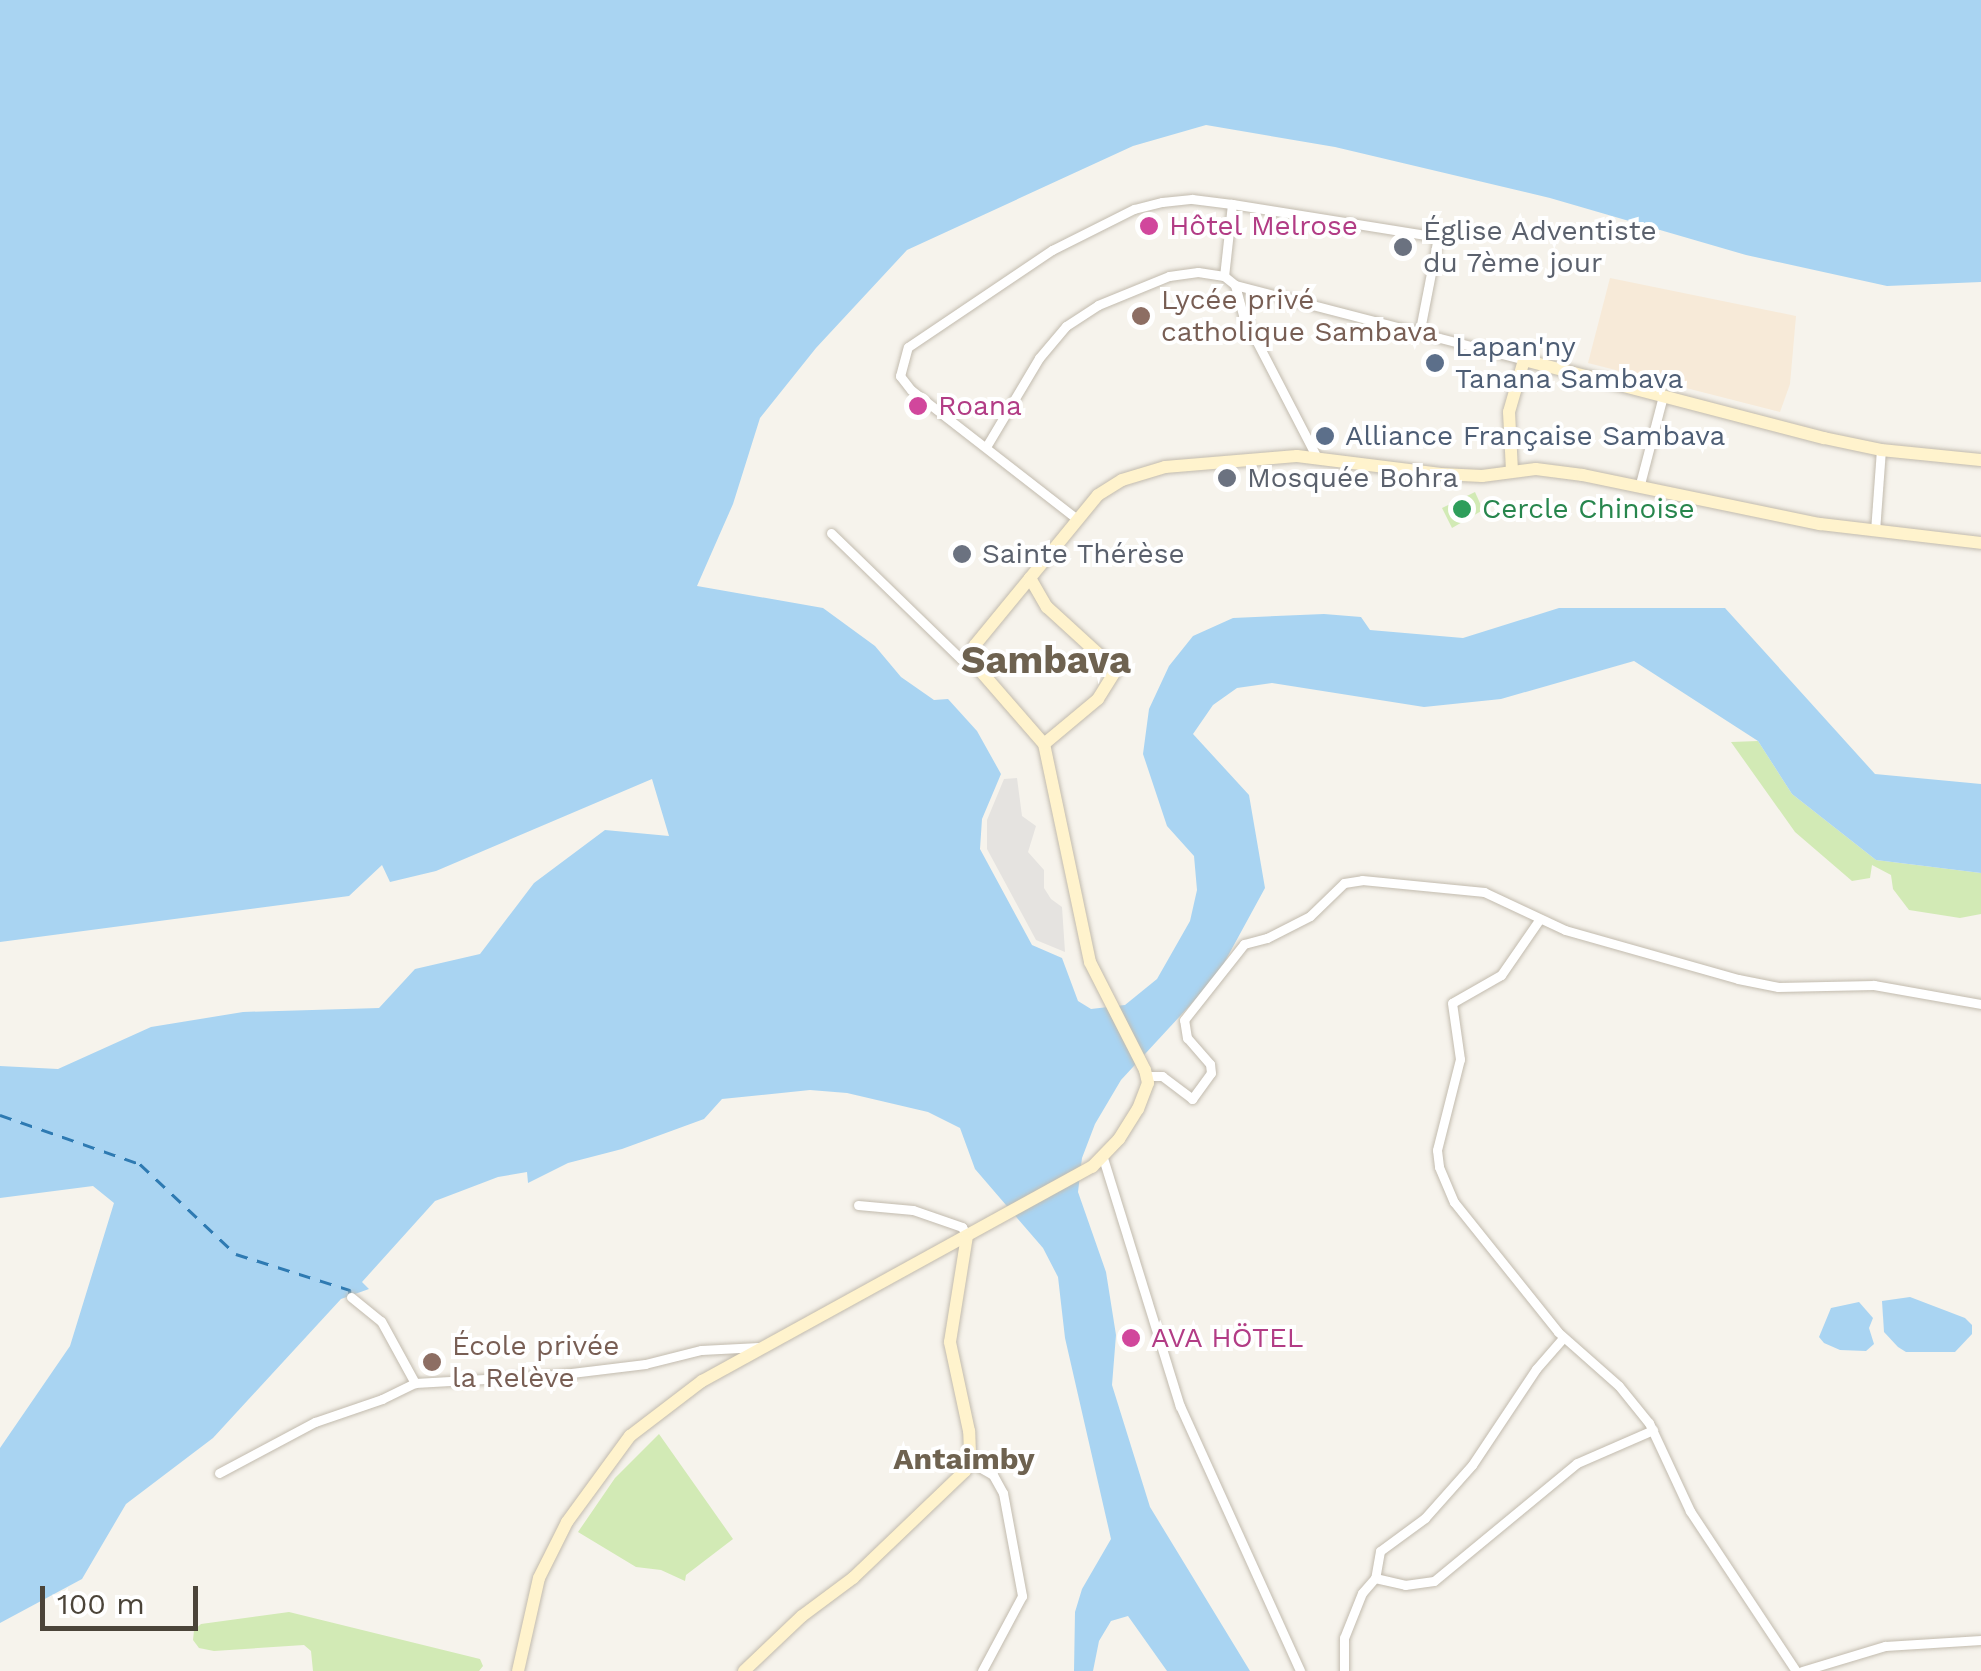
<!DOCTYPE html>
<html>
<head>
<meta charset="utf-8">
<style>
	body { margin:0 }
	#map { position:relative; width:1981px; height:1671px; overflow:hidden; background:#f6f3ec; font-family:"Work Sans",sans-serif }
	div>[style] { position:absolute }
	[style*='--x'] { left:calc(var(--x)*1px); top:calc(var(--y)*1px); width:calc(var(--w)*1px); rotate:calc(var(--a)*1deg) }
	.commercial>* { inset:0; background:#f7ead8 }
	.green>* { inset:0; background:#d2eab5 }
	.parking>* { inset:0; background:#e5e3e0 }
	.water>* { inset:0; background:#a9d4f2 }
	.ferry>* { height:2.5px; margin-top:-1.25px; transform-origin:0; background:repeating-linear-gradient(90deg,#2e7ab2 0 12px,transparent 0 22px) }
	.roads { filter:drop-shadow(0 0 2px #c2bbae) drop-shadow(0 0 2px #c2bbae) }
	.street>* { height:9px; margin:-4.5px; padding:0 4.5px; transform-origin:4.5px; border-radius:4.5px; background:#fff }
	.secondary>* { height:12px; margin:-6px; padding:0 6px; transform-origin:6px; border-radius:6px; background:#fff3cd }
	.dots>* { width:28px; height:28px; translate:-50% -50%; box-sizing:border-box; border:5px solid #fff; border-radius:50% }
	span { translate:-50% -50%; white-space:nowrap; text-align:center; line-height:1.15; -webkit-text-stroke:8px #fff; paint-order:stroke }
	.hotel-label { font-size:28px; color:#b23c85 }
	.left { translate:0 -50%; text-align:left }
	.worship-label { font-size:28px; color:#5b616d }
	.education-label { font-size:28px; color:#785e54 }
	.service-label { font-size:28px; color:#4e5e75 }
	.leisure-label { font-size:28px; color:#27864d }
	.neighbourhood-label { font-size:30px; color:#6e6250; font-weight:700 }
	.district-label { font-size:38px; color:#6e6250; font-weight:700 }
	.scale { position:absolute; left:40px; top:1586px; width:158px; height:45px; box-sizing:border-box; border:5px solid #4b4439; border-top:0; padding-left:12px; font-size:30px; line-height:35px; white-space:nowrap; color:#4b4439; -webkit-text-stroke:8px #fff; paint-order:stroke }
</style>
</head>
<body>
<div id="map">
	<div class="commercial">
		<i style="clip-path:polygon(1610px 278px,1796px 316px,1790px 384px,1780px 412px,1588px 363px)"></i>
	</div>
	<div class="green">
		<i style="clip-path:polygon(1475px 492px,1483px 510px,1452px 528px,1442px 508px)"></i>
		<i style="clip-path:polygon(1758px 741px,1792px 794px,1876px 860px,1981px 873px,1981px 914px,1960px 918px,1909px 910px,1893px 889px,1891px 875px,1872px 865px,1870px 878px,1852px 881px,1795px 832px,1731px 742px)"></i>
		<i style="clip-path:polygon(659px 1434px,733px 1539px,686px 1575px,685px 1581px,661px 1570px,636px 1567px,578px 1532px,615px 1478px)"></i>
		<i style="clip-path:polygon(289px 1612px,480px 1659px,483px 1666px,479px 1671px,313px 1671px,311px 1651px,304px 1645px,214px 1651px,199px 1648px,193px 1640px,194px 1630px,201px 1624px)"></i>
	</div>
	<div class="parking">
		<i style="clip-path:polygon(1017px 778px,1022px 816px,1036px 826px,1028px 852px,1044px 870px,1044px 888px,1051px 899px,1062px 907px,1065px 952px,1036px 940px,987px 849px,987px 820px,1004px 779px)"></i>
	</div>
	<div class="water">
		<i style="clip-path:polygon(0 0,1981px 0,1981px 282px,1887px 286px,1746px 255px,1550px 198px,1335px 147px,1206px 125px,1133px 146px,907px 250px,816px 348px,760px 418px,733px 504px,697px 586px,823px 608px,875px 646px,901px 677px,934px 700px,948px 699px,977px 731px,1001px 774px,982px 819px,980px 849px,1032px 945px,1062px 958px,1078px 1001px,1091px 1009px,1125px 1005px,1157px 979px,1190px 921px,1197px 890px,1194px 856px,1167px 826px,1143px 754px,1149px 709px,1169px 666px,1193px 636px,1233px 618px,1324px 614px,1361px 617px,1370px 630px,1463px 638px,1559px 608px,1725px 608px,1875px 774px,1981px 784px,1981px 873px,1876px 860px,1792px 794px,1758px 741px,1634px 661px,1501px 699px,1424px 707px,1272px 683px,1237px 688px,1213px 705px,1193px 734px,1249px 795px,1265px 888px,1217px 976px,1121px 1080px,1095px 1124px,1082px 1158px,1078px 1192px,1106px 1272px,1116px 1335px,1112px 1385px,1150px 1507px,1250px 1671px,1167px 1671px,1128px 1616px,1111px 1621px,1099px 1641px,1093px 1671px,1074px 1671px,1075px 1612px,1082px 1589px,1111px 1539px,1065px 1338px,1058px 1277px,1043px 1248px,975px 1169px,960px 1128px,928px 1112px,847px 1093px,810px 1090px,722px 1099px,704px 1119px,622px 1149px,568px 1163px,528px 1183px,527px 1172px,498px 1177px,435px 1201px,362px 1282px,369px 1289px,341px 1299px,213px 1438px,126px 1504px,82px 1579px,0 1623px,0 1448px,70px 1346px,114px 1203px,93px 1186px,0 1198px,0 1066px,58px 1069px,151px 1027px,243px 1012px,379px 1008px,415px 969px,480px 954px,534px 883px,605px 830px,669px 836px,652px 779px,436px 871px,390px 882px,382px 865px,349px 896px,0 942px)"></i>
		<i style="clip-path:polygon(1910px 1297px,1965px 1318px,1972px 1325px,1972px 1334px,1955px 1352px,1906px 1352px,1898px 1347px,1884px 1332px,1882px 1301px)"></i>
		<i style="clip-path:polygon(1859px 1302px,1873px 1318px,1869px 1328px,1874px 1344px,1866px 1351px,1840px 1350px,1824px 1343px,1819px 1337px,1831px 1308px)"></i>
	</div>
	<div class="ferry">
		<i style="--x:0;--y:1115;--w:148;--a:19.3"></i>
		<i style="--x:140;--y:1164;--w:132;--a:43.2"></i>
		<i style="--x:236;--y:1254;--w:120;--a:17.5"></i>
		<i style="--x:350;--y:1290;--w:4;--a:90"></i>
	</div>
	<div class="roads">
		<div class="street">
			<i style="--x:1232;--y:204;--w:209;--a:9.1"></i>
			<i style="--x:1438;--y:237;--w:95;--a:101"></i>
			<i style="--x:1235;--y:285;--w:31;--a:75"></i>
			<i style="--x:1243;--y:315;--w:159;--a:62.6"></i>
			<i style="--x:986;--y:447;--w:104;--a:-59.2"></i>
			<i style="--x:1039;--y:358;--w:42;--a:-49.8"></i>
			<i style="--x:1066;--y:326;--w:38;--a:-33"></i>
			<i style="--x:1098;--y:305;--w:77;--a:-22.2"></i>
			<i style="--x:1169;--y:276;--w:29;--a:-8"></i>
			<i style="--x:1198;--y:272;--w:26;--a:9"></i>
			<i style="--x:1224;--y:276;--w:14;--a:39"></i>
			<i style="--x:1235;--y:285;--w:299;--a:14.5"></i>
			<i style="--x:1640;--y:484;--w:91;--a:-75.4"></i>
			<i style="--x:1077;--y:519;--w:210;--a:-142.1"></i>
			<i style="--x:911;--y:390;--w:18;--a:-128"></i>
			<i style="--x:900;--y:376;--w:30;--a:-75"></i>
			<i style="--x:908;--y:347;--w:174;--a:-34"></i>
			<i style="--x:1052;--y:250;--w:92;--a:-26.6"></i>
			<i style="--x:1134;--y:209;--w:29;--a:-14"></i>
			<i style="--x:1162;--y:202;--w:30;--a:-6"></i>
			<i style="--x:1192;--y:199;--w:40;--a:7.1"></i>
			<i style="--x:1232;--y:204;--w:72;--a:96.3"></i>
			<i style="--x:1875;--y:531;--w:81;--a:-85.8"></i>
			<i style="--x:831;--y:533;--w:181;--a:44.1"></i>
			<i style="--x:961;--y:659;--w:9;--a:0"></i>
			<i style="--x:1539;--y:920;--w:67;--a:124.6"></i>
			<i style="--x:1501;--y:975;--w:56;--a:150.3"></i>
			<i style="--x:1452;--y:1003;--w:57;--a:81.9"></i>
			<i style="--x:1460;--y:1059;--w:94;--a:104.2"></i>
			<i style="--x:1437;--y:1150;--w:17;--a:83"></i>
			<i style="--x:1439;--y:1167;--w:38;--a:67"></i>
			<i style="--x:1454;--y:1202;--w:166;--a:51.3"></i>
			<i style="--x:1558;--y:1332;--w:81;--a:41.5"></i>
			<i style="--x:1619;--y:1386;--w:48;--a:51"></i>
			<i style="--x:1649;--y:1423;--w:97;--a:65"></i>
			<i style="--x:1690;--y:1511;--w:192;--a:56.5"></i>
			<i style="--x:1146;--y:1076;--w:16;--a:0"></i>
			<i style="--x:1162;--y:1076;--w:38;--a:37"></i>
			<i style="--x:1192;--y:1099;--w:32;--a:-54"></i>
			<i style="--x:1211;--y:1073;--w:9;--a:-96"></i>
			<i style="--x:1210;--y:1064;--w:35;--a:-131"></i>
			<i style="--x:1187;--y:1038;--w:18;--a:-99"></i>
			<i style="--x:1184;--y:1020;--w:97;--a:-51.7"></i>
			<i style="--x:1244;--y:944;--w:24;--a:-15"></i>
			<i style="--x:1267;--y:938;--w:48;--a:-27.1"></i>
			<i style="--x:1310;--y:916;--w:47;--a:-44.1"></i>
			<i style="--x:1344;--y:883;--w:18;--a:-9"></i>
			<i style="--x:1362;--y:880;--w:123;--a:5.6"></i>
			<i style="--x:1484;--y:892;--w:89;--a:25.1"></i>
			<i style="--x:1565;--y:930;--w:180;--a:15.8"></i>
			<i style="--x:1738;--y:979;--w:41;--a:11.3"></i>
			<i style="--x:1778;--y:987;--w:96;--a:-1.2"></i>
			<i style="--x:1874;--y:985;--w:109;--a:10.1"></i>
			<i style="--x:1103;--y:1158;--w:260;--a:72.8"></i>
			<i style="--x:1180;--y:1406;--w:291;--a:65.6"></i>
			<i style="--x:858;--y:1205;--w:55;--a:5.2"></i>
			<i style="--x:913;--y:1210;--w:52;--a:19.1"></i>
			<i style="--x:962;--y:1227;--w:10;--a:61"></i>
			<i style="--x:351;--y:1297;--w:38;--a:39"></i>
			<i style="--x:381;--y:1321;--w:71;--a:61.3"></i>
			<i style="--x:415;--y:1383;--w:140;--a:-3.3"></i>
			<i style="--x:555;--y:1375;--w:91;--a:-7"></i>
			<i style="--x:645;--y:1364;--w:58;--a:-14"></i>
			<i style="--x:701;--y:1350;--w:58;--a:-3"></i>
			<i style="--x:1563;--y:1338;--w:41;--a:131.1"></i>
			<i style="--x:1536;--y:1369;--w:115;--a:123.7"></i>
			<i style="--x:1472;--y:1465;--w:71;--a:131.6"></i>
			<i style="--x:1425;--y:1518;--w:56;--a:143.7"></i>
			<i style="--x:1380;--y:1551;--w:27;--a:100"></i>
			<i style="--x:1375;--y:1578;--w:31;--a:13"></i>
			<i style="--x:1405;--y:1585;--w:29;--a:-8"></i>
			<i style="--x:1434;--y:1581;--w:185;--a:-39.5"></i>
			<i style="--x:1577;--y:1463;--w:83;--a:-23.5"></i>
			<i style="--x:969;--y:1461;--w:28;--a:30"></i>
			<i style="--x:993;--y:1475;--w:21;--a:61"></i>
			<i style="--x:1003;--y:1493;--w:105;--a:79.5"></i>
			<i style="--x:1022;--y:1596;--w:85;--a:118.1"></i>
			<i style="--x:219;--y:1473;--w:109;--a:-28"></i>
			<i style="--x:315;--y:1422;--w:71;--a:-18.9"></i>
			<i style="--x:382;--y:1399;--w:37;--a:-26"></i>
			<i style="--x:1344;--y:1671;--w:33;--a:-90"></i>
			<i style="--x:1344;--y:1638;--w:48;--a:-68.2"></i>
			<i style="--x:1362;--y:1593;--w:20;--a:-49"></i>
			<i style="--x:1802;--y:1671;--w:87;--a:-16.8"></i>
			<i style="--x:1885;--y:1646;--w:96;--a:-3.6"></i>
		</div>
		<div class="secondary">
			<i style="--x:1512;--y:471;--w:59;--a:-92.9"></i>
			<i style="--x:1509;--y:412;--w:54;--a:-73.9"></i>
			<i style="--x:1524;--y:360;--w:310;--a:14.6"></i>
			<i style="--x:1824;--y:438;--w:58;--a:11.9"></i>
			<i style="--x:1881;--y:450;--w:100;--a:5.7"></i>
			<i style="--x:1030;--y:578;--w:107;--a:-50.7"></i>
			<i style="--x:1098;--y:495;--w:28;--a:-32"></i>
			<i style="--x:1122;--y:480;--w:45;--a:-16.8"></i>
			<i style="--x:1165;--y:467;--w:132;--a:-4.8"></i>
			<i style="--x:1297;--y:456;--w:145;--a:7.1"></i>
			<i style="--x:1441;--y:474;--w:41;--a:2.8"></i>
			<i style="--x:1482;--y:476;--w:54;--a:-7.4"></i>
			<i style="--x:1536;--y:469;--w:47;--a:7.3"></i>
			<i style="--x:1583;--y:475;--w:242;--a:11.7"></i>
			<i style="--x:1820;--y:524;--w:162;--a:6.7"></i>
			<i style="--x:518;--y:1671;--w:95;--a:-77.3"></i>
			<i style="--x:539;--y:1578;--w:63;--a:-63.4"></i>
			<i style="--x:567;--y:1522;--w:107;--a:-53.8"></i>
			<i style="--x:630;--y:1436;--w:91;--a:-37.4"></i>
			<i style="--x:702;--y:1381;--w:445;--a:-28.8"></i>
			<i style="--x:1092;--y:1167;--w:39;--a:-46"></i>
			<i style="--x:1119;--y:1139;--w:36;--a:-58"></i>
			<i style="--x:1138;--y:1109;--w:28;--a:-69"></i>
			<i style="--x:1148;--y:1083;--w:13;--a:-103"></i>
			<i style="--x:1145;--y:1070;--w:121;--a:-117"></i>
			<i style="--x:1090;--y:962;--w:223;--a:-101.9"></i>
			<i style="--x:1044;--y:744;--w:113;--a:-131"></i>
			<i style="--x:970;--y:659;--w:15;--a:-70"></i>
			<i style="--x:975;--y:645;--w:87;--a:-50.6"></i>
			<i style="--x:1030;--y:578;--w:34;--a:60"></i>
			<i style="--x:1047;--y:607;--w:93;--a:42.4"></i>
			<i style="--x:1116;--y:670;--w:34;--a:122"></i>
			<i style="--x:1098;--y:699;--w:70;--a:140.2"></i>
			<i style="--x:744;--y:1671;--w:80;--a:-43.5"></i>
			<i style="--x:802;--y:1616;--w:64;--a:-36.7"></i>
			<i style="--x:853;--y:1578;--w:155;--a:-43.7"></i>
			<i style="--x:965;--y:1471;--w:18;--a:-74"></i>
			<i style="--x:970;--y:1454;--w:23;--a:-92"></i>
			<i style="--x:969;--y:1431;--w:91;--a:-102.1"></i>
			<i style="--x:950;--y:1342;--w:107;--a:-80.9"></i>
		</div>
	</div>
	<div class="dots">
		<i style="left:1149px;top:226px;background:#d1479c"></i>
		<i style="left:1403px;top:247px;background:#6b7280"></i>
		<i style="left:1141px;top:316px;background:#8d6e63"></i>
		<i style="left:1435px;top:363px;background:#5c6f8a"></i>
		<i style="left:918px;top:406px;background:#d1479c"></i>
		<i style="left:1325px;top:436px;background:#5c6f8a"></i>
		<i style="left:1227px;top:478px;background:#6b7280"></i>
		<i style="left:1462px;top:509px;background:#2e9e5b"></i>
		<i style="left:962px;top:554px;background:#6b7280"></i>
		<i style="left:1131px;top:1338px;background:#d1479c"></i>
		<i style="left:432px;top:1362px;background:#8d6e63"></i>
	</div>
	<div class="hotel-label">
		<span class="left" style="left:1169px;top:226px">Hôtel Melrose</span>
		<span class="left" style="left:938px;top:406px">Roana</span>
		<span class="left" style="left:1151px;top:1338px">AVA HÖTEL</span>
	</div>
	<div class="worship-label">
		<span class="left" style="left:1423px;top:247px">Église Adventiste<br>du 7ème jour</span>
		<span class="left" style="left:1247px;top:478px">Mosquée Bohra</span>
		<span class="left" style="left:982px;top:554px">Sainte Thérèse</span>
	</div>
	<div class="education-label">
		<span class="left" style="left:1161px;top:316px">Lycée privé<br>catholique Sambava</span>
		<span class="left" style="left:452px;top:1362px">École privée<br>la Relève</span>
	</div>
	<div class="service-label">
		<span class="left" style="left:1455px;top:363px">Lapan'ny<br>Tanana Sambava</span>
		<span class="left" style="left:1345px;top:436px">Alliance Française Sambava</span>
	</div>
	<div class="leisure-label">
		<span class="left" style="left:1482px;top:509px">Cercle Chinoise</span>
	</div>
	<div class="neighbourhood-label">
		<span style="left:964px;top:1459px">Antaimby</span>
	</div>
	<div class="district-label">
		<span style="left:1046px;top:661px">Sambava</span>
	</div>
	<div class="scale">100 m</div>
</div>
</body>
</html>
